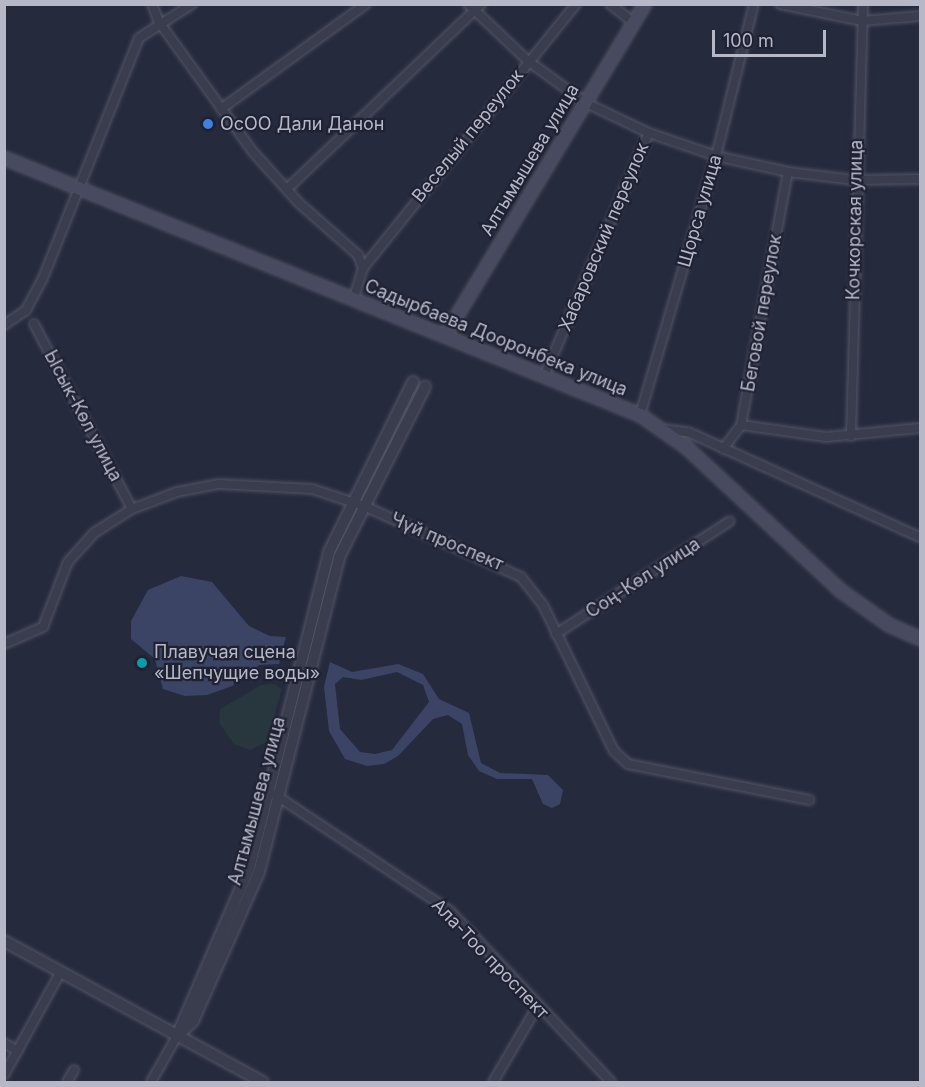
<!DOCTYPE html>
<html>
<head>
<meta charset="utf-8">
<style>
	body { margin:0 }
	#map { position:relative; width:925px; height:1087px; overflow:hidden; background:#262a3d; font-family:Inter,sans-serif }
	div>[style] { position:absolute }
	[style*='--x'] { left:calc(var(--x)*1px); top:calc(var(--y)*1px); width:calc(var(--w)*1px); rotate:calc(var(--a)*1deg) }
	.green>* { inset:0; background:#28363e }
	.water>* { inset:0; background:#3c4465 }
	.roads { filter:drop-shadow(0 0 2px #525565) drop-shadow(0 0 2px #525565) }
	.minor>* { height:8px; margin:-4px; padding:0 4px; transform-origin:4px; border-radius:4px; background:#3a3d4d }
	.tertiary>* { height:10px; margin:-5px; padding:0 5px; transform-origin:5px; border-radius:5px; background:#3a3d4d }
	.secondary>* { height:12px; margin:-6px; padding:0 6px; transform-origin:6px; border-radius:6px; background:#484b60 }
	.dots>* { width:16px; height:16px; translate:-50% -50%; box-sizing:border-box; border:3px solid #1f2232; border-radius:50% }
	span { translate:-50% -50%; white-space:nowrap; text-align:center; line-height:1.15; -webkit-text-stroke:4.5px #1f2232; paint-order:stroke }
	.poi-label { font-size:18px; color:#b6b8c8 }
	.left { translate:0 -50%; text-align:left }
	.street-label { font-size:18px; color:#b6b8c8 }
	.frame { position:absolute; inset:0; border:6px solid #b6b8c8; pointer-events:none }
	.scale { position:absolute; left:712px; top:30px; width:114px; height:27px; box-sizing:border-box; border:3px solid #b6b8c8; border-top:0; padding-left:8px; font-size:18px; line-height:21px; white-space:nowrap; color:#b6b8c8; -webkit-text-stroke:4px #1f2232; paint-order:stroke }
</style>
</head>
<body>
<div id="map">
	<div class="green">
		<i style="clip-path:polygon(274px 684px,282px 689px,267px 742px,250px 750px,234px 744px,219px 723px,220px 709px,261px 685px)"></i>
	</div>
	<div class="water">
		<i style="clip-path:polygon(181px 576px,212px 582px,249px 626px,270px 636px,286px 637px,279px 664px,259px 665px,232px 686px,207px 695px,185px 696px,163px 689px,155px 659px,131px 639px,131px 621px,148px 590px)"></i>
		<i style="clip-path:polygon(evenodd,330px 662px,352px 672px,398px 664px,423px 674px,439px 699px,469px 713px,481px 763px,500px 773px,548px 775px,563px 790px,560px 804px,552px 808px,543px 804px,532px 779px,497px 779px,479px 771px,468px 755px,462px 724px,448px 715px,433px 719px,398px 756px,384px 764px,367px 766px,345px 759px,329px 731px,324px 687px,330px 662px,397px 672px,423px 685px,429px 702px,392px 750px,375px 754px,360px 752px,340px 729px,335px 684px,343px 677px,361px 680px,397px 672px)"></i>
	</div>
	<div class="roads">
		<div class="minor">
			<i style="--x:152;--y:4;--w:19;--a:69"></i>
			<i style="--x:159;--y:22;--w:162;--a:54.1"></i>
			<i style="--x:254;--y:153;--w:67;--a:48"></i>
			<i style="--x:299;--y:203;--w:79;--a:41.4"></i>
			<i style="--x:358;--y:255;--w:14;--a:69"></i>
			<i style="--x:363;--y:268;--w:34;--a:107"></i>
			<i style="--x:468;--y:4;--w:83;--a:43.5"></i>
			<i style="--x:528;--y:61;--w:72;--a:35.9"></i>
			<i style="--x:586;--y:103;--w:70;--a:25.5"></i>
			<i style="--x:649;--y:133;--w:71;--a:18.9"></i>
			<i style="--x:716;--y:156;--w:74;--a:12.5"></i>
			<i style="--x:788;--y:172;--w:67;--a:6.8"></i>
			<i style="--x:855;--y:180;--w:65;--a:-0.9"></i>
			<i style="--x:610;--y:4;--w:31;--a:38"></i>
			<i style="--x:780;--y:4;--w:84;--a:11.7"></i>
			<i style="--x:862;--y:21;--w:58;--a:-4.9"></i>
			<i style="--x:221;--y:109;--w:179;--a:-35.9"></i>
			<i style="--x:287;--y:189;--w:268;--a:-43.6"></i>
			<i style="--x:363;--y:268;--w:339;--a:-51.1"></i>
			<i style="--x:34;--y:324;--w:209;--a:62.1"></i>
			<i style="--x:4;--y:325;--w:27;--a:-34"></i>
			<i style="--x:26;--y:310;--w:36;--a:-62"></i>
			<i style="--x:43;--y:278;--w:258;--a:-68.2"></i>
			<i style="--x:139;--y:38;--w:63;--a:-32.7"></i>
			<i style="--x:545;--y:374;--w:262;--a:-66.7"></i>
			<i style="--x:640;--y:415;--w:270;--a:-73.6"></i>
			<i style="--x:716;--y:156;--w:157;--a:-76"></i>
			<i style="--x:741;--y:425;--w:86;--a:8"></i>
			<i style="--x:826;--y:437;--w:94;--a:-5.5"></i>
			<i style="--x:662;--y:429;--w:26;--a:7"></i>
			<i style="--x:688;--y:432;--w:255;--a:24.4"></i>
			<i style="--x:851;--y:436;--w:432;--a:-88.4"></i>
			<i style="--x:723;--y:449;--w:30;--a:-53"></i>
			<i style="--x:741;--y:425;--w:257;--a:-79.5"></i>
			<i style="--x:556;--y:634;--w:207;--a:-33"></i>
			<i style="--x:4;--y:644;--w:43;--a:-23.6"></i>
			<i style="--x:43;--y:627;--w:70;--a:-69"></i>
			<i style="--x:68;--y:562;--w:39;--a:-48"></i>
			<i style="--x:94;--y:533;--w:45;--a:-32.3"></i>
			<i style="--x:132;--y:509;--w:48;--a:-20.7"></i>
			<i style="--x:177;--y:492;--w:43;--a:-10.8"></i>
			<i style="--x:219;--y:484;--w:93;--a:3.1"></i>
			<i style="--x:312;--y:489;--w:55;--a:18.1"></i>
			<i style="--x:364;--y:506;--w:172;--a:24.3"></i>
			<i style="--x:521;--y:577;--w:36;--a:52"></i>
			<i style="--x:543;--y:605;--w:162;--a:64.1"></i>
			<i style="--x:614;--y:751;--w:19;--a:43"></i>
			<i style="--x:628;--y:764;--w:185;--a:11.2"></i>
			<i style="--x:274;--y:794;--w:211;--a:33.6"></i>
			<i style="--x:450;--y:911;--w:235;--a:46.7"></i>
			<i style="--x:4;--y:1043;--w:16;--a:30"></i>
			<i style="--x:4;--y:1075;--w:116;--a:-61.2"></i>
			<i style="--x:67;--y:1082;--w:14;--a:-60"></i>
			<i style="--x:151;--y:1082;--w:53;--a:-60.5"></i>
			<i style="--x:493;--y:1082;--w:87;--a:-59.6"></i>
		</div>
		<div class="tertiary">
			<i style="--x:4;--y:941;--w:295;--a:28.6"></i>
			<i style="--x:177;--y:1036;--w:22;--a:-43"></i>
			<i style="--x:193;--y:1021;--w:163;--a:-66.1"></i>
			<i style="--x:259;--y:872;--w:325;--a:-75.7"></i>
			<i style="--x:339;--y:557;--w:191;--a:-63.2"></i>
			<i style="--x:177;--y:1036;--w:182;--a:-66.7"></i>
			<i style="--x:249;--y:869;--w:327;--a:-75.8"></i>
			<i style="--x:329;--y:552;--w:190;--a:-63.7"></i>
		</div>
		<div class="secondary">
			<i style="--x:4;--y:158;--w:686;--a:22"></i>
			<i style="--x:640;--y:415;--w:56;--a:34.8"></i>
			<i style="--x:686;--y:447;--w:212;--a:42.9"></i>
			<i style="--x:841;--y:591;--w:59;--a:35.3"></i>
			<i style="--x:889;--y:625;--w:34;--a:24"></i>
			<i style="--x:446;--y:334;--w:385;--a:-58.9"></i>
		</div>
	</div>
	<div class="dots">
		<i style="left:208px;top:124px;background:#3f7fe0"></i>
		<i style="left:142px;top:663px;background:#0f9aa8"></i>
	</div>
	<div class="poi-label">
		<span class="left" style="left:220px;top:124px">ОсОО Дали Данон</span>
		<span class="left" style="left:154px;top:663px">Плавучая сцена<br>«Шепчущие воды»</span>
	</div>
	<div class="street-label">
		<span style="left:468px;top:136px;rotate:-51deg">Веселый переулок</span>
		<span style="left:530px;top:160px;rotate:-59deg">Алтымышева улица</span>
		<span style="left:700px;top:211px;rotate:-74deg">Щорса улица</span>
		<span style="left:855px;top:220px;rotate:-89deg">Кочкорская улица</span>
		<span style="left:604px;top:237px;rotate:-67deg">Хабаровский переулок</span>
		<span style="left:762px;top:313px;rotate:-80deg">Беговой переулок</span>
		<span style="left:496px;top:338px;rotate:22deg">Садырбаева Дооронбека улица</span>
		<span style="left:83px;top:416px;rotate:62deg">Ысык-Көл улица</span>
		<span style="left:447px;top:542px;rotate:23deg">Чүй проспект</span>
		<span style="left:643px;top:578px;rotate:-33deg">Соң-Көл улица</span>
		<span style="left:257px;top:801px;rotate:-75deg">Алтымышева улица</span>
		<span style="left:490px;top:959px;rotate:46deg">Ала-Тоо проспект</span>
	</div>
	<div class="frame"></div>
	<div class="scale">100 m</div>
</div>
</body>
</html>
